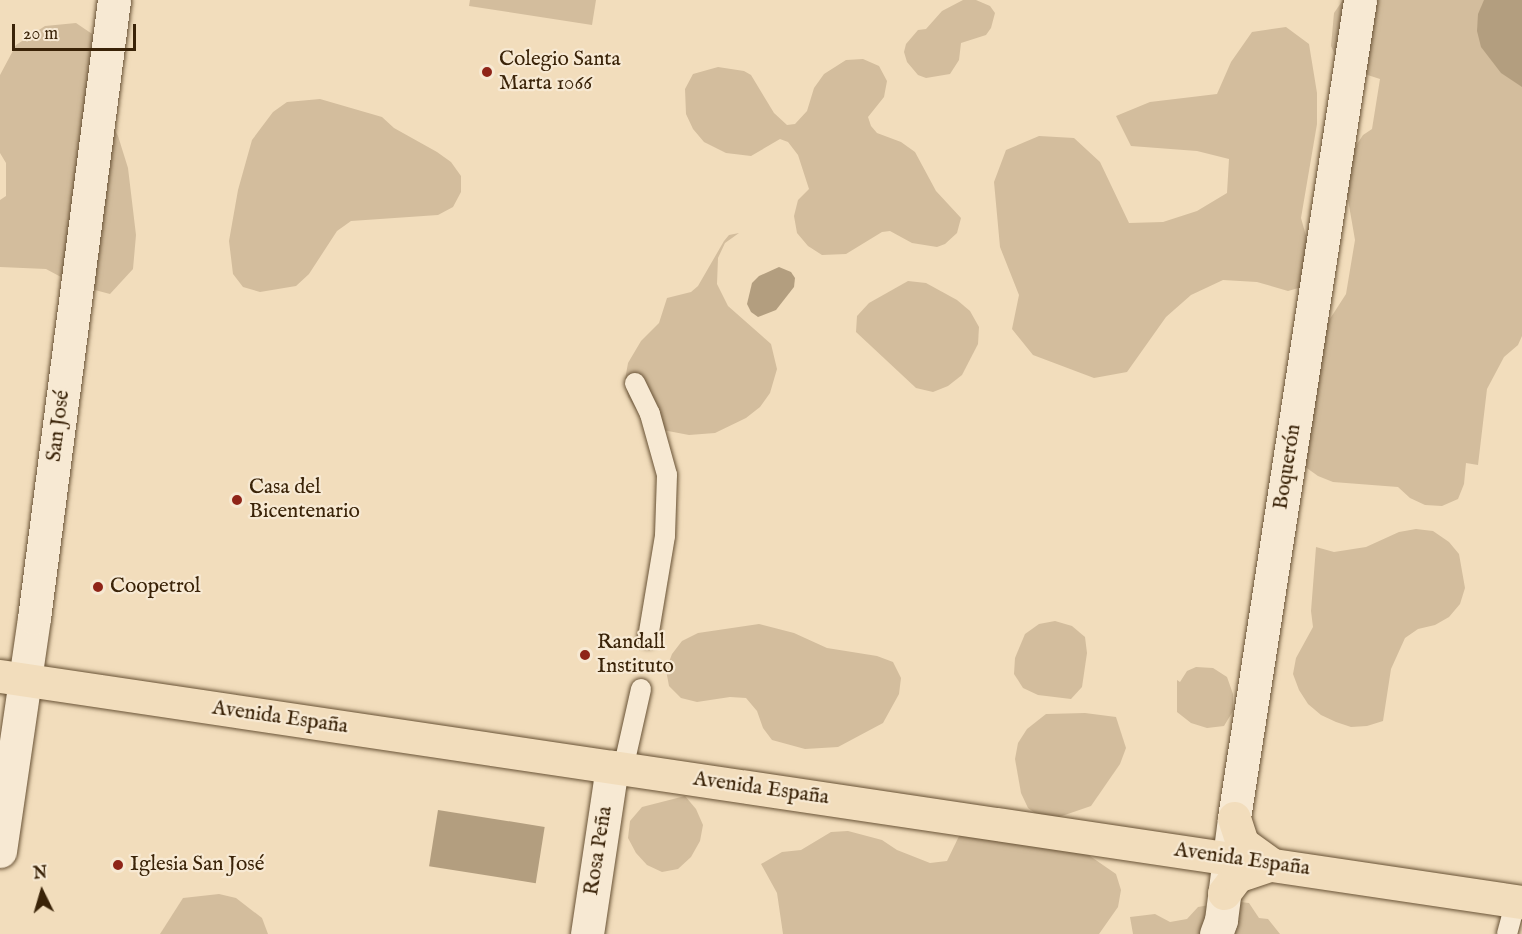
<!DOCTYPE html>
<html>
<head>
<meta charset="utf-8">
<style>
	body { margin:0 }
	#map { position:relative; width:1522px; height:934px; overflow:hidden; background:#f2ddbc; font-family:"IM FELL English",serif }
	div>[style] { position:absolute }
	[style*='--x'] { left:calc(var(--x)*1px); top:calc(var(--y)*1px); width:calc(var(--w)*1px); rotate:calc(var(--a)*1deg) }
	.green>* { inset:0; background:#d3bd9d }
	.water>* { inset:0; background:#b39e7f; transform-origin:0 0 }
	.roads { filter:drop-shadow(0 0 2px #685235) drop-shadow(0 0 2px #685235) }
	.lane>* { height:20px; margin:-10px; padding:0 10px; transform-origin:10px; border-radius:10px; background:#f7e9d3 }
	.street>* { height:33px; margin:-16.5px; padding:0 16.5px; transform-origin:16.5px; border-radius:16.5px; background:#f7e9d3 }
	.primary>* { height:33px; margin:-16.5px; padding:0 16.5px; transform-origin:16.5px; border-radius:16.5px; background:#f2ddbc }
	.dots>* { width:16px; height:16px; translate:-50% -50%; box-sizing:border-box; border:3px solid #f7e9d3; border-radius:50% }
	span { translate:-50% -50%; white-space:nowrap; text-align:center; line-height:1.15; -webkit-text-stroke:4.5px #f7e9d3; paint-order:stroke }
	.poi-label { font-size:21px; color:#3a2308 }
	.left { translate:0 -50%; text-align:left }
	.street-label { font-size:21px; color:#3a2308 }
	.north { position:absolute; left:12px; top:862px; width:60px; height:60px; -webkit-text-stroke:4px #f7e9d3; paint-order:stroke; rotate:355deg; font-size:16px; font-weight:700; line-height:24px; text-align:center; color:#3a2308 }
	.north::after { content:''; display:block; margin:auto; width:21px; height:27px; background:#3a2308; clip-path:polygon(50% 0,100% 100%,50% 72%,0 100%) }
	.scale { position:absolute; left:12px; top:24px; width:124px; height:27px; box-sizing:border-box; border:3px solid #3a2308; border-top:0; padding-left:8px; font-size:18px; line-height:21px; white-space:nowrap; color:#3a2308; -webkit-text-stroke:4px #f7e9d3; paint-order:stroke }
</style>
</head>
<body>
<div id="map">
	<div class="green">
		<i style="clip-path:polygon(470px 0,596px 0,592px 25px,469px 6px)"></i>
		<i style="clip-path:polygon(963px 0,976px 0,990px 6px,995px 13px,991px 28px,986px 35px,961px 43px,959px 60px,950px 74px,926px 78px,918px 75px,907px 62px,904px 52px,906px 44px,918px 30px,926px 29px,942px 11px)"></i>
		<i style="clip-path:polygon(1343px 0,1522px 0,1522px 336px,1518px 345px,1504px 357px,1487px 389px,1478px 465px,1466px 463px,1464px 484px,1458px 499px,1442px 506px,1425px 505px,1410px 498px,1398px 487px,1333px 482px,1318px 476px,1304px 466px,1306px 356px,1346px 294px,1355px 240px,1345px 182px,1354px 149px,1363px 135px,1372px 129px,1380px 79px,1352px 70px,1338px 61px,1331px 46px,1334px 13px)"></i>
		<i style="clip-path:polygon(76px 23px,104px 42px,102px 107px,118px 136px,128px 168px,136px 235px,133px 269px,110px 294px,76px 285px,46px 269px,0 267px,0 200px,6px 196px,6px 163px,0 153px,0 75px,16px 45px,45px 26px)"></i>
		<i style="clip-path:polygon(1286px 27px,1309px 44px,1317px 93px,1317px 124px,1301px 218px,1319px 282px,1288px 291px,1257px 282px,1223px 280px,1191px 295px,1166px 317px,1127px 372px,1094px 378px,1033px 355px,1012px 329px,1019px 295px,1000px 247px,994px 182px,1006px 150px,1039px 136px,1074px 138px,1100px 162px,1129px 223px,1163px 222px,1197px 211px,1227px 193px,1229px 159px,1197px 151px,1131px 146px,1116px 116px,1150px 102px,1217px 94px,1231px 62px,1252px 32px)"></i>
		<i style="clip-path:polygon(863px 59px,879px 66px,887px 81px,884px 97px,868px 117px,871px 126px,877px 133px,901px 142px,915px 152px,936px 191px,961px 218px,957px 233px,945px 244px,937px 247px,912px 243px,890px 231px,882px 232px,846px 254px,822px 255px,808px 246px,797px 233px,794px 216px,798px 200px,809px 189px,798px 155px,788px 142px,780px 139px,751px 156px,726px 153px,704px 142px,693px 129px,686px 114px,685px 89px,693px 74px,718px 67px,744px 71px,751px 75px,774px 113px,787px 125px,795px 124px,807px 111px,814px 88px,824px 74px,846px 60px)"></i>
		<i style="clip-path:polygon(320px 99px,382px 117px,394px 128px,437px 152px,451px 162px,461px 176px,461px 192px,453px 207px,438px 215px,351px 221px,337px 231px,309px 274px,296px 286px,260px 292px,243px 287px,233px 274px,229px 241px,238px 190px,252px 140px,273px 112px,287px 102px)"></i>
		<i style="clip-path:polygon(739px 233px,725px 243px,718px 258px,717px 284px,728px 306px,771px 344px,777px 369px,770px 393px,760px 407px,746px 418px,715px 433px,689px 435px,647px 427px,628px 397px,625px 380px,628px 363px,641px 341px,659px 323px,667px 298px,691px 292px,698px 286px,724px 241px,729px 235px)"></i>
		<i style="clip-path:polygon(908px 281px,926px 283px,957px 300px,970px 311px,979px 327px,978px 344px,962px 375px,948px 386px,933px 392px,916px 388px,856px 332px,857px 316px,869px 303px)"></i>
		<i style="clip-path:polygon(1416px 529px,1433px 531px,1449px 542px,1459px 554px,1465px 588px,1460px 604px,1449px 617px,1435px 625px,1418px 629px,1405px 638px,1391px 669px,1383px 721px,1367px 726px,1351px 727px,1336px 722px,1321px 715px,1308px 704px,1299px 690px,1293px 674px,1296px 658px,1313px 627px,1311px 611px,1316px 547px,1334px 552px,1366px 547px,1399px 532px)"></i>
		<i style="clip-path:polygon(1055px 621px,1072px 626px,1085px 637px,1087px 653px,1082px 687px,1071px 699px,1038px 695px,1023px 688px,1014px 674px,1015px 658px,1025px 634px,1039px 624px)"></i>
		<i style="clip-path:polygon(759px 624px,794px 633px,827px 648px,877px 656px,893px 662px,901px 678px,899px 694px,883px 723px,838px 747px,805px 749px,772px 740px,763px 728px,757px 711px,746px 698px,730px 697px,697px 702px,681px 698px,669px 686px,666px 670px,672px 654px,682px 641px,698px 633px)"></i>
		<i style="clip-path:polygon(1196px 667px,1213px 668px,1227px 677px,1233px 694px,1233px 711px,1224px 726px,1207px 728px,1191px 723px,1177px 712px,1177px 680px,1180px 682px,1187px 671px)"></i>
		<i style="clip-path:polygon(1085px 713px,1116px 717px,1126px 748px,1120px 764px,1091px 806px,1059px 817px,1042px 818px,1028px 808px,1021px 793px,1015px 759px,1018px 743px,1027px 729px,1046px 714px)"></i>
		<i style="clip-path:polygon(685px 796px,696px 809px,703px 825px,700px 841px,691px 857px,678px 869px,662px 872px,647px 865px,636px 853px,628px 838px,630px 821px,642px 807px)"></i>
		<i style="clip-path:polygon(848px 831px,882px 840px,897px 850px,930px 863px,947px 861px,961px 832px,1087px 854px,1116px 874px,1121px 890px,1118px 907px,1099px 934px,783px 934px,777px 893px,761px 864px,782px 852px,801px 850px,831px 832px)"></i>
		<i style="clip-path:polygon(219px 894px,236px 898px,262px 918px,268px 934px,160px 934px,183px 898px)"></i>
		<i style="clip-path:polygon(1232px 901px,1249px 903px,1259px 918px,1268px 919px,1280px 934px,1133px 934px,1130px 917px,1155px 914px,1170px 922px,1187px 919px,1198px 907px)"></i>
	</div>
	<div class="water">
		<i style="clip-path:polygon(1484px 0,1522px 0,1522px 87px,1501px 73px,1481px 47px,1477px 31px,1478px 14px)"></i>
		<i style="clip-path:polygon(779px 267px,791px 272px,795px 278px,794px 287px,776px 310px,758px 317px,751px 312px,747px 304px,752px 283px,759px 276px)"></i>
		<i style="left:438px;top:810px;width:108px;height:57px;rotate:9deg"></i>
	</div>
	<div class="roads">
		<div class="lane">
			<i style="--x:635;--y:383;--w:34;--a:64"></i>
			<i style="--x:650;--y:414;--w:63;--a:74.4"></i>
			<i style="--x:667;--y:475;--w:61;--a:91.9"></i>
			<i style="--x:665;--y:536;--w:103;--a:99.5"></i>
			<i style="--x:623;--y:769;--w:82;--a:-77.3"></i>
			<i style="--x:1507;--y:934;--w:34;--a:-75"></i>
		</div>
		<div class="street">
			<i style="--x:0;--y:851;--w:235;--a:-81.7"></i>
			<i style="--x:34;--y:618;--w:623;--a:-82.62"></i>
			<i style="--x:587;--y:934;--w:169;--a:-81.5"></i>
			<i style="--x:1216;--y:934;--w:15;--a:-70"></i>
			<i style="--x:1221;--y:920;--w:103;--a:-82.7"></i>
			<i style="--x:1234;--y:818;--w:828;--a:-81.24"></i>
		</div>
		<div class="primary">
			<i style="--x:0;--y:676;--w:1539;--a:8.45"></i>
			<i style="--x:1234;--y:818;--w:26;--a:72"></i>
			<i style="--x:1242;--y:843;--w:36;--a:36"></i>
			<i style="--x:1224;--y:893;--w:21;--a:-53"></i>
			<i style="--x:1237;--y:876;--w:36;--a:-19"></i>
		</div>
	</div>
	<div class="dots">
		<i style="left:487px;top:72px;background:#8f2418"></i>
		<i style="left:237px;top:500px;background:#8f2418"></i>
		<i style="left:98px;top:587px;background:#8f2418"></i>
		<i style="left:585px;top:655px;background:#8f2418"></i>
		<i style="left:118px;top:865px;background:#8f2418"></i>
	</div>
	<div class="poi-label">
		<span class="left" style="left:499px;top:72px">Colegio Santa<br>Marta 1066</span>
		<span class="left" style="left:249px;top:500px">Casa del<br>Bicentenario</span>
		<span class="left" style="left:110px;top:587px">Coopetrol</span>
		<span class="left" style="left:597px;top:655px">Randall<br>Instituto</span>
		<span class="left" style="left:130px;top:865px">Iglesia San José</span>
	</div>
	<div class="street-label">
		<span style="left:59px;top:426px;rotate:-83deg">San José</span>
		<span style="left:1288px;top:467px;rotate:-81deg">Boquerón</span>
		<span style="left:280px;top:718px;rotate:8deg">Avenida España</span>
		<span style="left:761px;top:789px;rotate:8deg">Avenida España</span>
		<span style="left:599px;top:851px;rotate:-81deg">Rosa Peña</span>
		<span style="left:1242px;top:860px;rotate:8deg">Avenida España</span>
	</div>
	<div class="north">N</div>
	<div class="scale">20 m</div>
</div>
</body>
</html>
